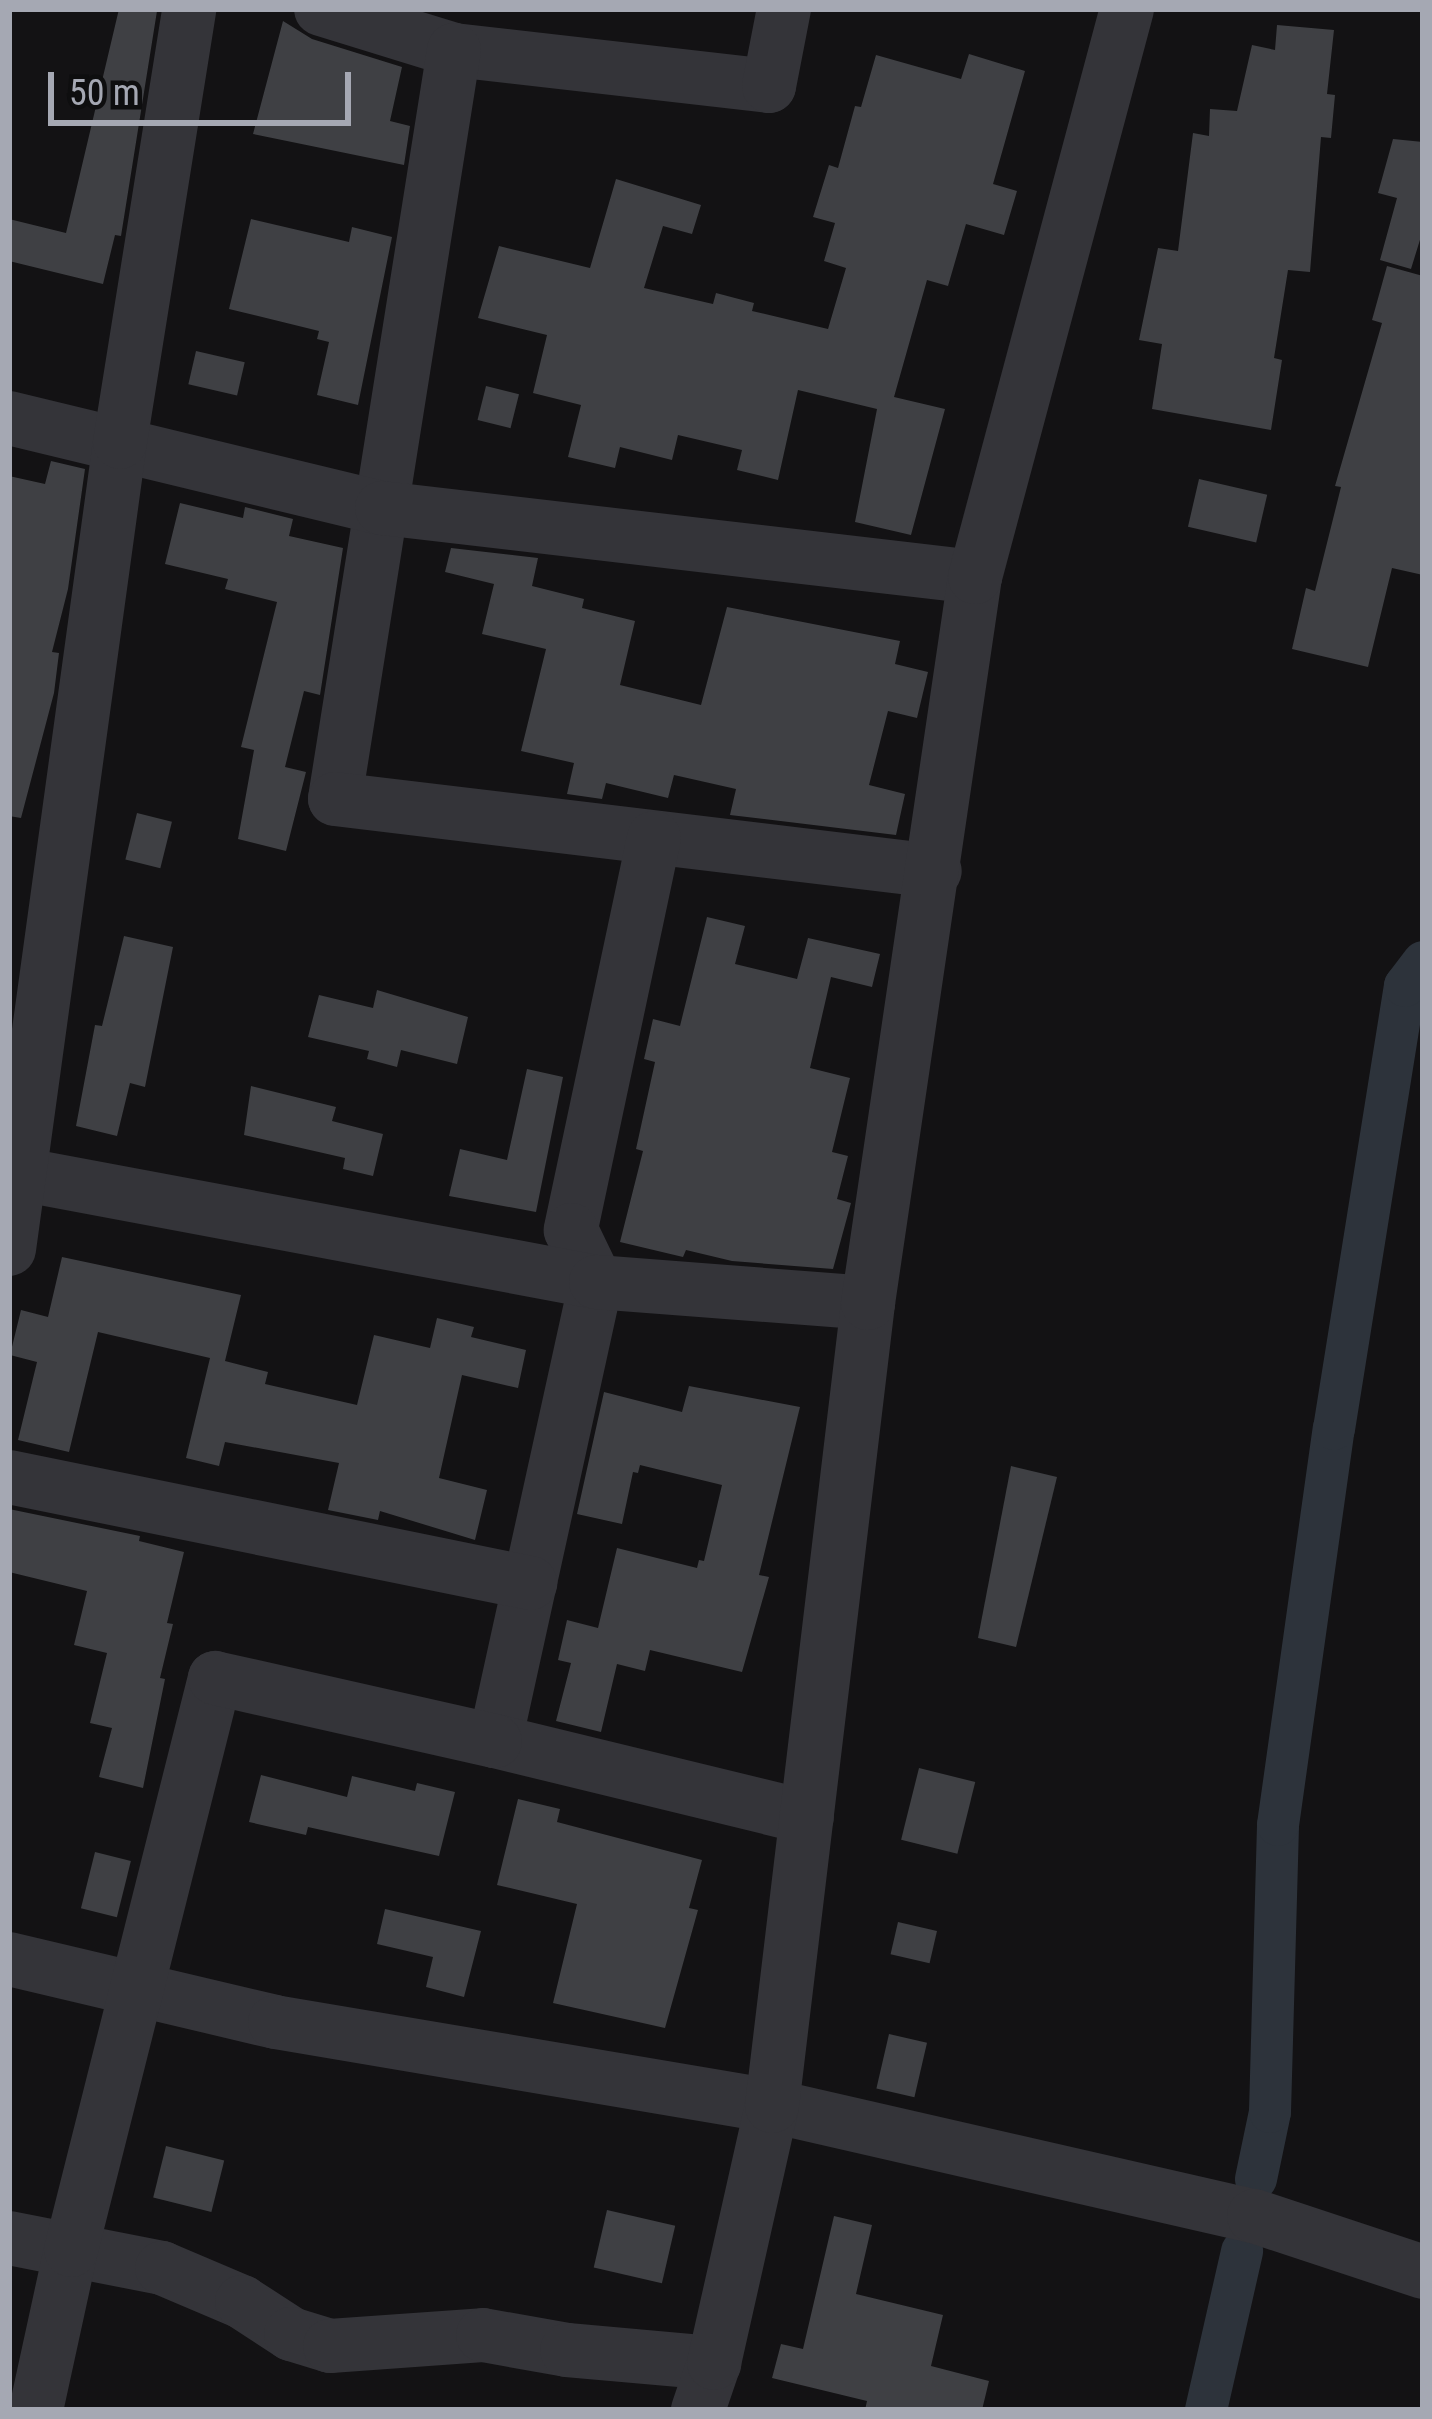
<!DOCTYPE html>
<html>
<head>
<meta charset="utf-8">
<style>
	body { margin:0 }
	#map { position:relative; width:1432px; height:2419px; overflow:hidden; background:#131214; font-family:"Roboto Condensed",sans-serif }
	div>[style] { position:absolute }
	[style*='--x'] { left:calc(var(--x)*1px); top:calc(var(--y)*1px); width:calc(var(--w)*1px); rotate:calc(var(--a)*1deg) }
	.canal>* { height:42px; margin:-21px; padding:0 21px; transform-origin:21px; border-radius:21px; background:#2d333b }
	.building>* { inset:0; background:#3f4044; transform-origin:0 0 }
	.minor>* { height:54px; margin:-27px; padding:0 27px; transform-origin:27px; border-radius:27px; background:#343439 }
	span { translate:-50% -50%; white-space:nowrap; text-align:center; line-height:1.15; -webkit-text-stroke:12px #0e0e0f; paint-order:stroke }
	.frame { position:absolute; inset:0; border:12px solid #a5a8b3; pointer-events:none }
	.scale { position:absolute; left:48px; top:72px; width:303px; height:54px; box-sizing:border-box; border:6px solid #a5a8b3; border-top:0; padding-left:15px; font-size:36px; line-height:42px; white-space:nowrap; color:#a5a8b3; -webkit-text-stroke:9px #0e0e0f; paint-order:stroke }
</style>
</head>
<body>
<div id="map">
	<div class="canal">
		<i style="--x:1256;--y:2179;--w:68;--a:-78.2"></i>
		<i style="--x:1270;--y:2112;--w:287;--a:-88.4"></i>
		<i style="--x:1278;--y:1825;--w:400;--a:-82"></i>
		<i style="--x:1334;--y:1429;--w:449;--a:-80.9"></i>
		<i style="--x:1405;--y:986;--w:30;--a:-53"></i>
		<i style="--x:1206;--y:2410;--w:163;--a:-77.2"></i>
	</div>
	<div class="building">
		<i style="clip-path:polygon(119px 9px,157px 11px,121px 236px,115px 235px,103px 284px,9px 261px,9px 219px,66px 233px)"></i>
		<i style="clip-path:polygon(283px 21px,312px 39px,402px 67px,390px 121px,410px 126px,404px 165px,253px 134px)"></i>
		<i style="clip-path:polygon(1277px 25px,1334px 30px,1327px 94px,1335px 95px,1331px 138px,1321px 137px,1310px 272px,1288px 270px,1274px 358px,1282px 360px,1271px 430px,1152px 409px,1162px 344px,1139px 340px,1158px 248px,1178px 251px,1193px 133px,1209px 136px,1210px 109px,1237px 111px,1252px 45px,1275px 50px)"></i>
		<i style="clip-path:polygon(969px 54px,1025px 71px,993px 184px,1017px 191px,1004px 235px,966px 224px,948px 286px,927px 280px,894px 397px,945px 409px,911px 535px,855px 522px,877px 409px,798px 390px,778px 480px,737px 470px,742px 450px,678px 435px,672px 460px,620px 447px,615px 468px,568px 457px,581px 405px,533px 393px,547px 335px,478px 318px,499px 246px,590px 268px,616px 179px,701px 205px,692px 234px,663px 226px,644px 288px,713px 304px,716px 293px,754px 303px,752px 311px,828px 329px,846px 268px,824px 261px,835px 223px,813px 217px,829px 165px,838px 168px,855px 106px,861px 107px,876px 55px,961px 79px)"></i>
		<i style="clip-path:polygon(1393px 139px,1423px 142px,1423px 230px,1411px 269px,1380px 260px,1397px 198px,1378px 193px)"></i>
		<i style="clip-path:polygon(251px 219px,349px 242px,352px 227px,392px 237px,358px 405px,317px 395px,329px 342px,317px 339px,319px 331px,229px 309px)"></i>
		<i style="clip-path:polygon(1387px 266px,1423px 276px,1423px 575px,1392px 568px,1368px 667px,1292px 649px,1306px 588px,1315px 591px,1341px 487px,1335px 486px,1382px 323px,1372px 320px)"></i>
		<i style="left:196px;top:351px;width:50px;height:34px;rotate:13deg"></i>
		<i style="left:486px;top:386px;width:34px;height:35px;rotate:14deg"></i>
		<i style="clip-path:polygon(51px 461px,85px 469px,68px 589px,52px 652px,59px 653px,54px 693px,21px 818px,9px 816px,9px 476px,45px 484px)"></i>
		<i style="left:1199px;top:479px;width:70px;height:49px;rotate:13deg"></i>
		<i style="clip-path:polygon(180px 503px,243px 518px,245px 507px,293px 519px,289px 536px,343px 548px,320px 695px,304px 691px,285px 767px,306px 772px,286px 851px,238px 839px,254px 750px,241px 747px,277px 602px,225px 589px,228px 579px,165px 564px)"></i>
		<i style="clip-path:polygon(451px 548px,538px 558px,532px 586px,584px 599px,582px 608px,635px 621px,620px 685px,701px 705px,727px 607px,900px 641px,895px 664px,928px 672px,917px 718px,888px 711px,869px 785px,905px 794px,896px 835px,730px 815px,736px 789px,674px 775px,668px 798px,606px 783px,602px 799px,567px 794px,574px 763px,521px 751px,546px 649px,482px 634px,494px 584px,445px 572px)"></i>
		<i style="left:137px;top:813px;width:36px;height:48px;rotate:14deg"></i>
		<i style="clip-path:polygon(707px 917px,745px 926px,735px 964px,797px 979px,808px 938px,880px 954px,872px 987px,831px 977px,810px 1068px,850px 1078px,832px 1152px,848px 1156px,837px 1199px,851px 1203px,833px 1269px,732px 1261px,686px 1250px,683px 1257px,620px 1242px,643px 1151px,636px 1149px,655px 1062px,644px 1059px,653px 1019px,680px 1026px)"></i>
		<i style="clip-path:polygon(124px 936px,173px 947px,145px 1087px,130px 1083px,117px 1136px,76px 1126px,95px 1025px,102px 1026px)"></i>
		<i style="clip-path:polygon(377px 990px,468px 1017px,457px 1064px,401px 1050px,397px 1067px,367px 1059px,369px 1051px,308px 1037px,319px 995px,373px 1008px)"></i>
		<i style="clip-path:polygon(527px 1069px,563px 1077px,536px 1212px,449px 1196px,460px 1149px,507px 1160px)"></i>
		<i style="clip-path:polygon(251px 1086px,336px 1107px,332px 1121px,383px 1134px,373px 1176px,343px 1169px,345px 1158px,244px 1135px)"></i>
		<i style="clip-path:polygon(62px 1257px,241px 1295px,225px 1361px,268px 1372px,265px 1384px,357px 1405px,374px 1335px,430px 1348px,437px 1318px,474px 1327px,471px 1337px,526px 1350px,518px 1388px,462px 1375px,439px 1478px,487px 1490px,475px 1540px,380px 1511px,378px 1520px,328px 1510px,339px 1463px,225px 1442px,219px 1466px,186px 1458px,210px 1358px,98px 1332px,69px 1452px,18px 1440px,37px 1362px,10px 1355px,21px 1310px,48px 1317px)"></i>
		<i style="clip-path:polygon(689px 1386px,800px 1407px,759px 1575px,769px 1577px,742px 1672px,650px 1650px,645px 1671px,617px 1664px,601px 1732px,556px 1721px,571px 1663px,558px 1660px,567px 1620px,598px 1628px,617px 1548px,697px 1568px,699px 1560px,704px 1561px,722px 1485px,640px 1465px,638px 1473px,633px 1472px,622px 1524px,577px 1514px,604px 1392px,682px 1412px)"></i>
		<i style="clip-path:polygon(1011px 1466px,1057px 1477px,1016px 1647px,978px 1638px)"></i>
		<i style="clip-path:polygon(9px 1509px,140px 1536px,139px 1541px,184px 1552px,167px 1623px,173px 1624px,160px 1678px,165px 1679px,143px 1788px,99px 1777px,112px 1728px,90px 1723px,107px 1653px,74px 1645px,87px 1591px,9px 1572px)"></i>
		<i style="left:919px;top:1768px;width:58px;height:74px;rotate:14deg"></i>
		<i style="clip-path:polygon(261px 1775px,347px 1797px,352px 1776px,415px 1791px,417px 1783px,455px 1792px,439px 1856px,308px 1827px,306px 1835px,249px 1822px)"></i>
		<i style="clip-path:polygon(518px 1799px,560px 1809px,557px 1822px,702px 1860px,689px 1908px,698px 1910px,665px 2028px,553px 2003px,577px 1904px,497px 1885px)"></i>
		<i style="left:95px;top:1852px;width:37px;height:58px;rotate:14deg"></i>
		<i style="clip-path:polygon(385px 1909px,481px 1931px,464px 1997px,426px 1987px,433px 1957px,377px 1944px)"></i>
		<i style="left:898px;top:1922px;width:40px;height:33px;rotate:13deg"></i>
		<i style="left:889px;top:2034px;width:39px;height:56px;rotate:13deg"></i>
		<i style="left:166px;top:2146px;width:60px;height:53px;rotate:14deg"></i>
		<i style="left:607px;top:2210px;width:70px;height:59px;rotate:13deg"></i>
		<i style="clip-path:polygon(834px 2216px,872px 2225px,856px 2294px,943px 2315px,931px 2366px,989px 2381px,982px 2410px,865px 2410px,867px 2401px,772px 2378px,781px 2344px,803px 2349px)"></i>
	</div>
	<div class="minor">
		<i style="--x:321;--y:9;--w:139;--a:17.1"></i>
		<i style="--x:454;--y:50;--w:317;--a:6.5"></i>
		<i style="--x:769;--y:86;--w:78;--a:-79"></i>
		<i style="--x:454;--y:50;--w:758;--a:99.03"></i>
		<i style="--x:335;--y:799;--w:604;--a:6.84"></i>
		<i style="--x:9;--y:418;--w:384;--a:13.6"></i>
		<i style="--x:382;--y:508;--w:597;--a:6.64"></i>
		<i style="--x:654;--y:838;--w:401;--a:102"></i>
		<i style="--x:571;--y:1230;--w:58;--a:64.3"></i>
		<i style="--x:596;--y:1282;--w:470;--a:102.4"></i>
		<i style="--x:495;--y:1741;--w:321;--a:13.7"></i>
		<i style="--x:9;--y:1172;--w:597;--a:10.61"></i>
		<i style="--x:596;--y:1282;--w:273;--a:4.4"></i>
		<i style="--x:9;--y:1249;--w:815;--a:-82.17"></i>
		<i style="--x:120;--y:442;--w:438;--a:-80.9"></i>
		<i style="--x:9;--y:1477;--w:532;--a:11.5"></i>
		<i style="--x:9;--y:1959;--w:273;--a:13.3"></i>
		<i style="--x:275;--y:2022;--w:504;--a:9.59"></i>
		<i style="--x:772;--y:2106;--w:494;--a:12.9"></i>
		<i style="--x:1254;--y:2216;--w:178;--a:18.3"></i>
		<i style="--x:9;--y:2238;--w:156;--a:11.1"></i>
		<i style="--x:162;--y:2268;--w:87;--a:23"></i>
		<i style="--x:242;--y:2302;--w:59;--a:33.1"></i>
		<i style="--x:291;--y:2334;--w:41;--a:17.1"></i>
		<i style="--x:330;--y:2346;--w:153;--a:-4.1"></i>
		<i style="--x:483;--y:2335;--w:85;--a:10.1"></i>
		<i style="--x:567;--y:2350;--w:148;--a:5.1"></i>
		<i style="--x:36;--y:2410;--w:164;--a:-77.7"></i>
		<i style="--x:71;--y:2250;--w:590;--a:-75.87"></i>
		<i style="--x:215;--y:1678;--w:287;--a:12.7"></i>
		<i style="--x:698;--y:2410;--w:50;--a:-71.2"></i>
		<i style="--x:714;--y:2363;--w:263;--a:-77.3"></i>
		<i style="--x:772;--y:2106;--w:809;--a:-83.18"></i>
		<i style="--x:868;--y:1303;--w:734;--a:-81.62"></i>
		<i style="--x:975;--y:577;--w:588;--a:-75.02"></i>
	</div>
	<div class="frame"></div>
	<div class="scale">50 m</div>
</div>
</body>
</html>
